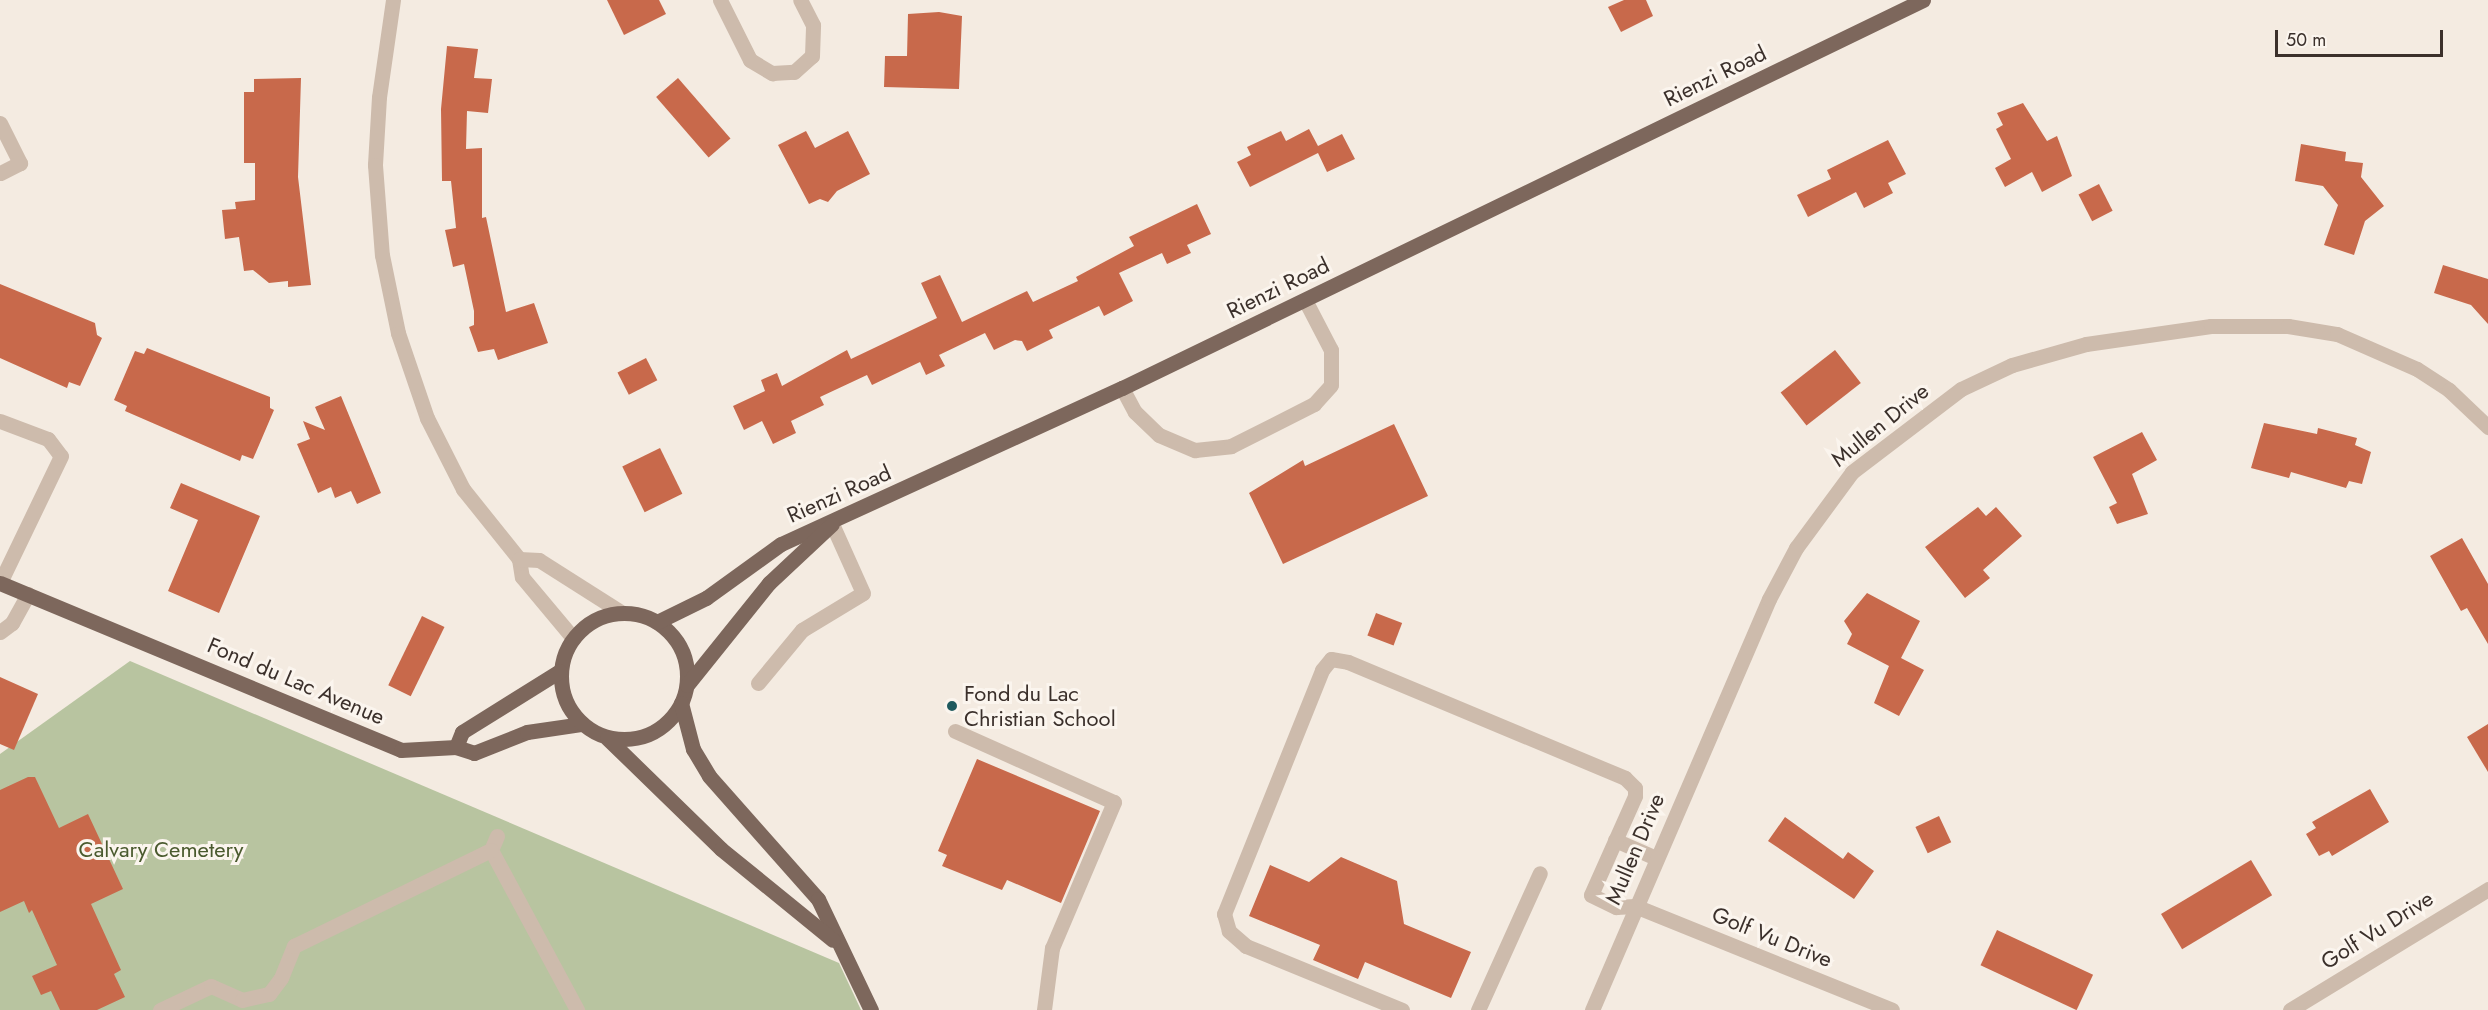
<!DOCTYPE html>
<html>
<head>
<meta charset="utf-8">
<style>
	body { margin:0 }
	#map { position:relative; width:2488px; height:1010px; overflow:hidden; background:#f4ebe1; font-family:Jost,sans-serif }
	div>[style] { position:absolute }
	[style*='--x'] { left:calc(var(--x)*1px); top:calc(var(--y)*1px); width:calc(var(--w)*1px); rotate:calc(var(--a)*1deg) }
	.green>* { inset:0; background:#b8c4a0 }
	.building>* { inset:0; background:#c8694b; transform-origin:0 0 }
	.minor>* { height:15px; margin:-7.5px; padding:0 7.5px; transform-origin:7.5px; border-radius:7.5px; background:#cdbbac }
	.major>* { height:15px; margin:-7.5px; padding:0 7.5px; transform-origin:7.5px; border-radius:7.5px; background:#7d675c }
	.major>.ring { margin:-7.5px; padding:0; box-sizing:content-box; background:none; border:15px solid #7d675c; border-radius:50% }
	.dots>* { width:16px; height:16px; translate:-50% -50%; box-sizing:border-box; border:3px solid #fbf5ee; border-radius:50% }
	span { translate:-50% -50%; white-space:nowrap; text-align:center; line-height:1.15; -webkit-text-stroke:6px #fbf5ee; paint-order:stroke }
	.street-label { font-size:22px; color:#3b302b }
	.poi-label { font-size:22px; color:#3b302b }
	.left { translate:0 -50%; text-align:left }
	.park-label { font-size:22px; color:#4a5a2e }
	.scale { position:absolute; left:2275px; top:30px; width:168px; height:27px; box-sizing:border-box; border:3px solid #3b302b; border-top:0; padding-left:8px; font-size:18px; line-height:21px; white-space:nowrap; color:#3b302b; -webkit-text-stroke:4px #fbf5ee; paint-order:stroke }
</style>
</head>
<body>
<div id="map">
	<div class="green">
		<i style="clip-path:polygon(130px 661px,839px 963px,861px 1010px,0 1010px,0 754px)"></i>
	</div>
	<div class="building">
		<i style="clip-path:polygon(607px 0,659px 0,666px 14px,624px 35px)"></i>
		<i style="clip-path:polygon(1624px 0,1646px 0,1653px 16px,1621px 32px,1608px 7px)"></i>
		<i style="clip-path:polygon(939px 12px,962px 16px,959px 89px,884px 87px,885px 56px,907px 56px,908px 14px)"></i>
		<i style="clip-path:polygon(447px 46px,478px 49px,474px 78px,492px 79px,488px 113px,467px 111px,466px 149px,482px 148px,482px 218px,486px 217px,506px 312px,534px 303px,548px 343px,498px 360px,494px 349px,478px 352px,469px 327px,474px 325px,474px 311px,464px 264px,453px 267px,445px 230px,456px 228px,451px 181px,442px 181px,441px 109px)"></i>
		<i style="clip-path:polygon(301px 78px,298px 177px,311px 285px,288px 287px,288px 281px,269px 283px,253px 270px,244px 271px,239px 237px,225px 239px,222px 210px,236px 209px,235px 202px,255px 200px,255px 163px,244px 163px,244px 92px,254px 92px,254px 79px)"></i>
		<i style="left:678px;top:78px;width:80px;height:29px;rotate:49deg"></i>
		<i style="clip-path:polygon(2023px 103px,2047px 141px,2057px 136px,2072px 176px,2042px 192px,2032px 172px,2005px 187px,1995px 168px,2011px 159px,1996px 129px,2003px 125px,1997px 113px)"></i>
		<i style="clip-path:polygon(1309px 129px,1318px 146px,1342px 134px,1355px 159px,1327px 172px,1318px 153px,1250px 187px,1237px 162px,1251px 155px,1247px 147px,1281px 131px,1286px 141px)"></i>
		<i style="clip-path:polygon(806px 131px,815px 148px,848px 131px,870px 174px,837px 191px,828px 202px,820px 199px,809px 204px,778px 145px)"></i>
		<i style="clip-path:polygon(1888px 140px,1906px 174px,1888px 183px,1893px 193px,1864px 208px,1856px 192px,1808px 217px,1797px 195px,1831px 179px,1827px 170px)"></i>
		<i style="clip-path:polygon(2301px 144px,2346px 152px,2345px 161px,2363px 163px,2361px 177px,2384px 206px,2365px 221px,2354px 255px,2324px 245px,2338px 205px,2323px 186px,2295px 181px)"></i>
		<i style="left:2099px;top:184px;width:30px;height:23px;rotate:63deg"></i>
		<i style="clip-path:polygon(1197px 204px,1211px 234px,1187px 245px,1191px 253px,1167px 264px,1162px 253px,1119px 273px,1133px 301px,1104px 316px,1099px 306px,1049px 330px,1053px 338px,1027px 351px,1022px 341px,1015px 340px,994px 350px,985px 333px,939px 355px,945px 366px,926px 375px,920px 362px,872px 385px,867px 375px,820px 397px,824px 405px,791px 421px,796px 433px,773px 444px,762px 421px,744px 430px,733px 406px,765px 391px,761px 380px,777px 373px,782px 386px,847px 350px,851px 359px,937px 318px,921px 283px,940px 275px,962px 322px,1027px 291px,1033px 302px,1078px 281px,1076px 277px,1134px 246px,1129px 237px)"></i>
		<i style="clip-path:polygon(2443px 265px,2488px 279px,2488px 324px,2471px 305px,2434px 293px)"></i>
		<i style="clip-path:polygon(0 284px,95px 323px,97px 335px,102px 338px,80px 386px,69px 382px,67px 388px,0 358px)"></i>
		<i style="clip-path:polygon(147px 348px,270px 397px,270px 408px,274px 410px,253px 459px,242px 455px,240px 461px,125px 411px,127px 406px,114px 400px,135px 351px,144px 354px)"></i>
		<i style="left:1835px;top:350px;width:42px;height:69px;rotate:52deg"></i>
		<i style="left:646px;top:358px;width:25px;height:32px;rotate:63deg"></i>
		<i style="clip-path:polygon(341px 396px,381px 493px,357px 504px,351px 491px,335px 498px,331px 487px,318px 493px,297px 444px,310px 439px,303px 421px,325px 430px,315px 407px)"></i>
		<i style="clip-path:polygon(2264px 423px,2317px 434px,2318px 428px,2357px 438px,2355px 445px,2371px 452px,2362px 484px,2349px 481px,2346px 488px,2291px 472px,2289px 478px,2251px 468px)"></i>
		<i style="clip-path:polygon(1394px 424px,1428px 496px,1283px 564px,1249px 493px,1303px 460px,1305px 466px)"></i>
		<i style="clip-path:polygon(2142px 432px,2157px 460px,2132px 474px,2148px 514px,2117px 524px,2109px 507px,2117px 503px,2093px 457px)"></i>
		<i style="left:660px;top:448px;width:51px;height:42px;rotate:64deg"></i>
		<i style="clip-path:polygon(181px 483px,260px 516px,219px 613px,168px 591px,198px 520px,170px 508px)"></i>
		<i style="clip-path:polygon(1978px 507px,1986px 516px,1996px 507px,2022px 536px,1983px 570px,1990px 578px,1965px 598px,1925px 547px)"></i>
		<i style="clip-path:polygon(2462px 538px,2488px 584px,2488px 644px,2467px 608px,2461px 611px,2430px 556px)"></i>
		<i style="clip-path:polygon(1867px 593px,1920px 621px,1901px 658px,1924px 670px,1899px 716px,1874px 703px,1889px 666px,1847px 644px,1852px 634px,1844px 621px)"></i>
		<i style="left:1376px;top:613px;width:28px;height:24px;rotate:21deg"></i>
		<i style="left:422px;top:616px;width:25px;height:77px;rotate:26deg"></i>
		<i style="clip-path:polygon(0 677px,38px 694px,14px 750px,0 744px)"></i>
		<i style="clip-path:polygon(2488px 724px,2488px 772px,2467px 737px)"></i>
		<i style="clip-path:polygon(977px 759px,1100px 811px,1061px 903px,1007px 880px,1002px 890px,942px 866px,947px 855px,938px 851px)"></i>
		<i style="clip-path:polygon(28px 777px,35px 777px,59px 828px,88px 814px,123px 889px,91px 904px,121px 970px,114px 974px,125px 997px,97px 1010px,60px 1010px,51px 991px,41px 995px,32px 976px,57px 965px,32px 910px,29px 913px,24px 901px,0 912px,0 790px)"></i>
		<i style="clip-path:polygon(2370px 789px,2389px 822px,2332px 856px,2329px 851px,2319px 856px,2306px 834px,2316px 828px,2312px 822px)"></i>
		<i style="left:1939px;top:816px;width:29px;height:26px;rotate:65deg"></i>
		<i style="clip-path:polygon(1785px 817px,1843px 859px,1848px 852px,1874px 871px,1854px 899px,1768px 841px)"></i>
		<i style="clip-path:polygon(1341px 857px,1397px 881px,1404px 924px,1471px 952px,1451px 998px,1365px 962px,1358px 979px,1313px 960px,1320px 945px,1249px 916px,1270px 865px,1309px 882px)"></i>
		<i style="left:2251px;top:860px;width:41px;height:105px;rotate:59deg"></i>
		<i style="left:1997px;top:930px;width:106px;height:39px;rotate:25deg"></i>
	</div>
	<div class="minor">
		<i style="--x:393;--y:0;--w:98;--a:98.2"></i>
		<i style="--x:379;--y:97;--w:68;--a:93.4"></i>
		<i style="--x:375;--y:165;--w:90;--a:85.6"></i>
		<i style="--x:382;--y:255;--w:80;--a:78.4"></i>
		<i style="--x:398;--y:333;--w:90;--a:71.2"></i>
		<i style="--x:427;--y:418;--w:80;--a:63.1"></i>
		<i style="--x:463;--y:489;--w:90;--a:51.3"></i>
		<i style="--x:519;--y:559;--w:18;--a:81"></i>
		<i style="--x:522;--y:577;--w:80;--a:50.1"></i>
		<i style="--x:720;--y:0;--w:67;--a:63.4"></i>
		<i style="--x:750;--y:60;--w:26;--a:31"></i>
		<i style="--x:772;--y:73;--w:22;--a:-3"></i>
		<i style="--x:794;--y:72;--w:24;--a:-42"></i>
		<i style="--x:812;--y:56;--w:31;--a:-88"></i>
		<i style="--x:813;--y:25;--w:28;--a:-117"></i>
		<i style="--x:0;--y:123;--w:45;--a:63.4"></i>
		<i style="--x:20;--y:163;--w:22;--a:153"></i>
		<i style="--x:1122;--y:388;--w:27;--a:62"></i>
		<i style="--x:1135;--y:412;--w:33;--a:44"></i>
		<i style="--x:1159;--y:435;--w:39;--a:23"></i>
		<i style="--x:1195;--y:450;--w:36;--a:-6"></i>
		<i style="--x:1231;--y:446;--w:93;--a:-26.8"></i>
		<i style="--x:1314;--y:404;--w:25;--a:-48"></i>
		<i style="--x:1331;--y:385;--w:35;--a:-90"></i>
		<i style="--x:1331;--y:350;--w:56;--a:-117.5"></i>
		<i style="--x:0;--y:421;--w:51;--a:20.6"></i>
		<i style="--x:48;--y:439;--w:21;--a:53"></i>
		<i style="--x:61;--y:456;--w:141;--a:115.7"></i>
		<i style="--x:519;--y:559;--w:20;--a:3"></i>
		<i style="--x:539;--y:560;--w:97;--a:32.4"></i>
		<i style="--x:0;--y:632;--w:15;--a:-37"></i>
		<i style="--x:12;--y:623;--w:33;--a:-61"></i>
		<i style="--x:758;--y:683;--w:69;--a:-50.3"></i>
		<i style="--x:802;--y:630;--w:71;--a:-31.2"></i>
		<i style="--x:863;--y:593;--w:76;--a:-114.2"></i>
		<i style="--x:955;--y:731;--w:174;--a:24.1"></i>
		<i style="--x:1114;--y:802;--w:159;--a:113"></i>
		<i style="--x:1052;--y:948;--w:63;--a:97.4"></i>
		<i style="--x:497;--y:836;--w:15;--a:113"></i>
		<i style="--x:491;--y:850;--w:182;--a:61.7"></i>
		<i style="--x:1615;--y:840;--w:45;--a:23.7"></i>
		<i style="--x:160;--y:1010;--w:56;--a:-25.2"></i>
		<i style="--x:211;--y:986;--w:34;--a:24"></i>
		<i style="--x:242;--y:1000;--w:28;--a:-13"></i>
		<i style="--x:269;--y:994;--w:20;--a:-53"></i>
		<i style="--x:281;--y:978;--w:35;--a:-68"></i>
		<i style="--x:294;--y:946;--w:219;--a:-26"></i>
		<i style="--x:1402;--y:1010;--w:169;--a:-157.7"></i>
		<i style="--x:1246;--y:946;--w:23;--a:-139"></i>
		<i style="--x:1229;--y:931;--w:18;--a:-106"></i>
		<i style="--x:1224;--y:914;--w:263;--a:-68.1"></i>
		<i style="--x:1322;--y:670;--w:14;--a:-51"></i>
		<i style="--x:1331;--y:659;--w:17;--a:10"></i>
		<i style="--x:1348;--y:662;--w:300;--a:22.7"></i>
		<i style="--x:1625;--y:778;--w:14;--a:45"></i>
		<i style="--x:1635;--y:788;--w:8;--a:90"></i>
		<i style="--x:1635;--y:796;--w:108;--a:114"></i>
		<i style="--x:1591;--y:895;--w:28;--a:26"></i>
		<i style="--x:1616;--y:907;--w:19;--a:-3"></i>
		<i style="--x:1635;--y:906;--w:277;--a:22"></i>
		<i style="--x:1478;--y:1010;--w:150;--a:-65.7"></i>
		<i style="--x:1592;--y:1010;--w:447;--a:-66.7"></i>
		<i style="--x:1769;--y:599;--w:58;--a:-62.1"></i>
		<i style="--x:1796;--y:548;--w:94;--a:-53.6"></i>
		<i style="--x:1852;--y:472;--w:137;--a:-37.3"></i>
		<i style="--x:1961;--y:389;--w:56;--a:-25.2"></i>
		<i style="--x:2012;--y:365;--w:77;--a:-15.8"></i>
		<i style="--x:2086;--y:344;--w:126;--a:-8.2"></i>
		<i style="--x:2211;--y:326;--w:77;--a:0"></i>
		<i style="--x:2288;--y:326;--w:50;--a:9.3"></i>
		<i style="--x:2337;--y:334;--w:87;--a:23.6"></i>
		<i style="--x:2417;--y:369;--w:38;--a:33"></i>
		<i style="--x:2449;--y:390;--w:54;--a:43.5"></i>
		<i style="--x:2290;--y:1010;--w:232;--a:-31.4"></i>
	</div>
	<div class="major">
		<i style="--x:0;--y:583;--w:434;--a:22.6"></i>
		<i style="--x:401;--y:750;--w:55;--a:-3.1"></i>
		<i style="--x:456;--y:747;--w:19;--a:18"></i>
		<i style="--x:474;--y:753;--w:57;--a:-21.6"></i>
		<i style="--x:527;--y:732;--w:56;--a:-8.3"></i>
		<i class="ring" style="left:561px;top:613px;width:111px;height:111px"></i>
		<i style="--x:657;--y:622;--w:55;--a:-26.1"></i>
		<i style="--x:706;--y:598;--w:92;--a:-35.8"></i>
		<i style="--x:781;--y:544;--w:375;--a:-24.6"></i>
		<i style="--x:1122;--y:388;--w:890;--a:-25.85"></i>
		<i style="--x:687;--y:685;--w:131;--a:-51.2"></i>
		<i style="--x:769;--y:583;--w:86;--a:-43.1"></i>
		<i style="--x:681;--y:703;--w:48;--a:75.4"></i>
		<i style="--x:693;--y:749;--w:31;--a:59"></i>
		<i style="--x:709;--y:776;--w:164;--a:48.5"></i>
		<i style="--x:818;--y:899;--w:123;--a:64.5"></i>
		<i style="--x:607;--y:738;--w:159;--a:44.2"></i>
		<i style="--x:721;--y:849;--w:144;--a:39.1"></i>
		<i style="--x:456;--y:747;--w:16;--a:-68"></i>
		<i style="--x:462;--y:732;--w:115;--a:-31.9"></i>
	</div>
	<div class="dots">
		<i style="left:952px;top:706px;background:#1f5a5e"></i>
	</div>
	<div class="street-label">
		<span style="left:1715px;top:76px;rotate:-26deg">Rienzi Road</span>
		<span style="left:1278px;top:288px;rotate:-26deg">Rienzi Road</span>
		<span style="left:1880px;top:425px;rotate:-39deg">Mullen Drive</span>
		<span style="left:839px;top:494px;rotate:-24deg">Rienzi Road</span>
		<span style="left:296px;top:681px;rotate:23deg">Fond du Lac Avenue</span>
		<span style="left:1635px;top:849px;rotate:-67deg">Mullen Drive</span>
		<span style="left:2377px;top:930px;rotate:-32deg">Golf Vu Drive</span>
		<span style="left:1772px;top:937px;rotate:22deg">Golf Vu Drive</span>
	</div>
	<div class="poi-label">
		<span class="left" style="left:964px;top:706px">Fond du Lac<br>Christian School</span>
	</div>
	<div class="park-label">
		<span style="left:161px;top:850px">Calvary Cemetery</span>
	</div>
	<div class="scale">50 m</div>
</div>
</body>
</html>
